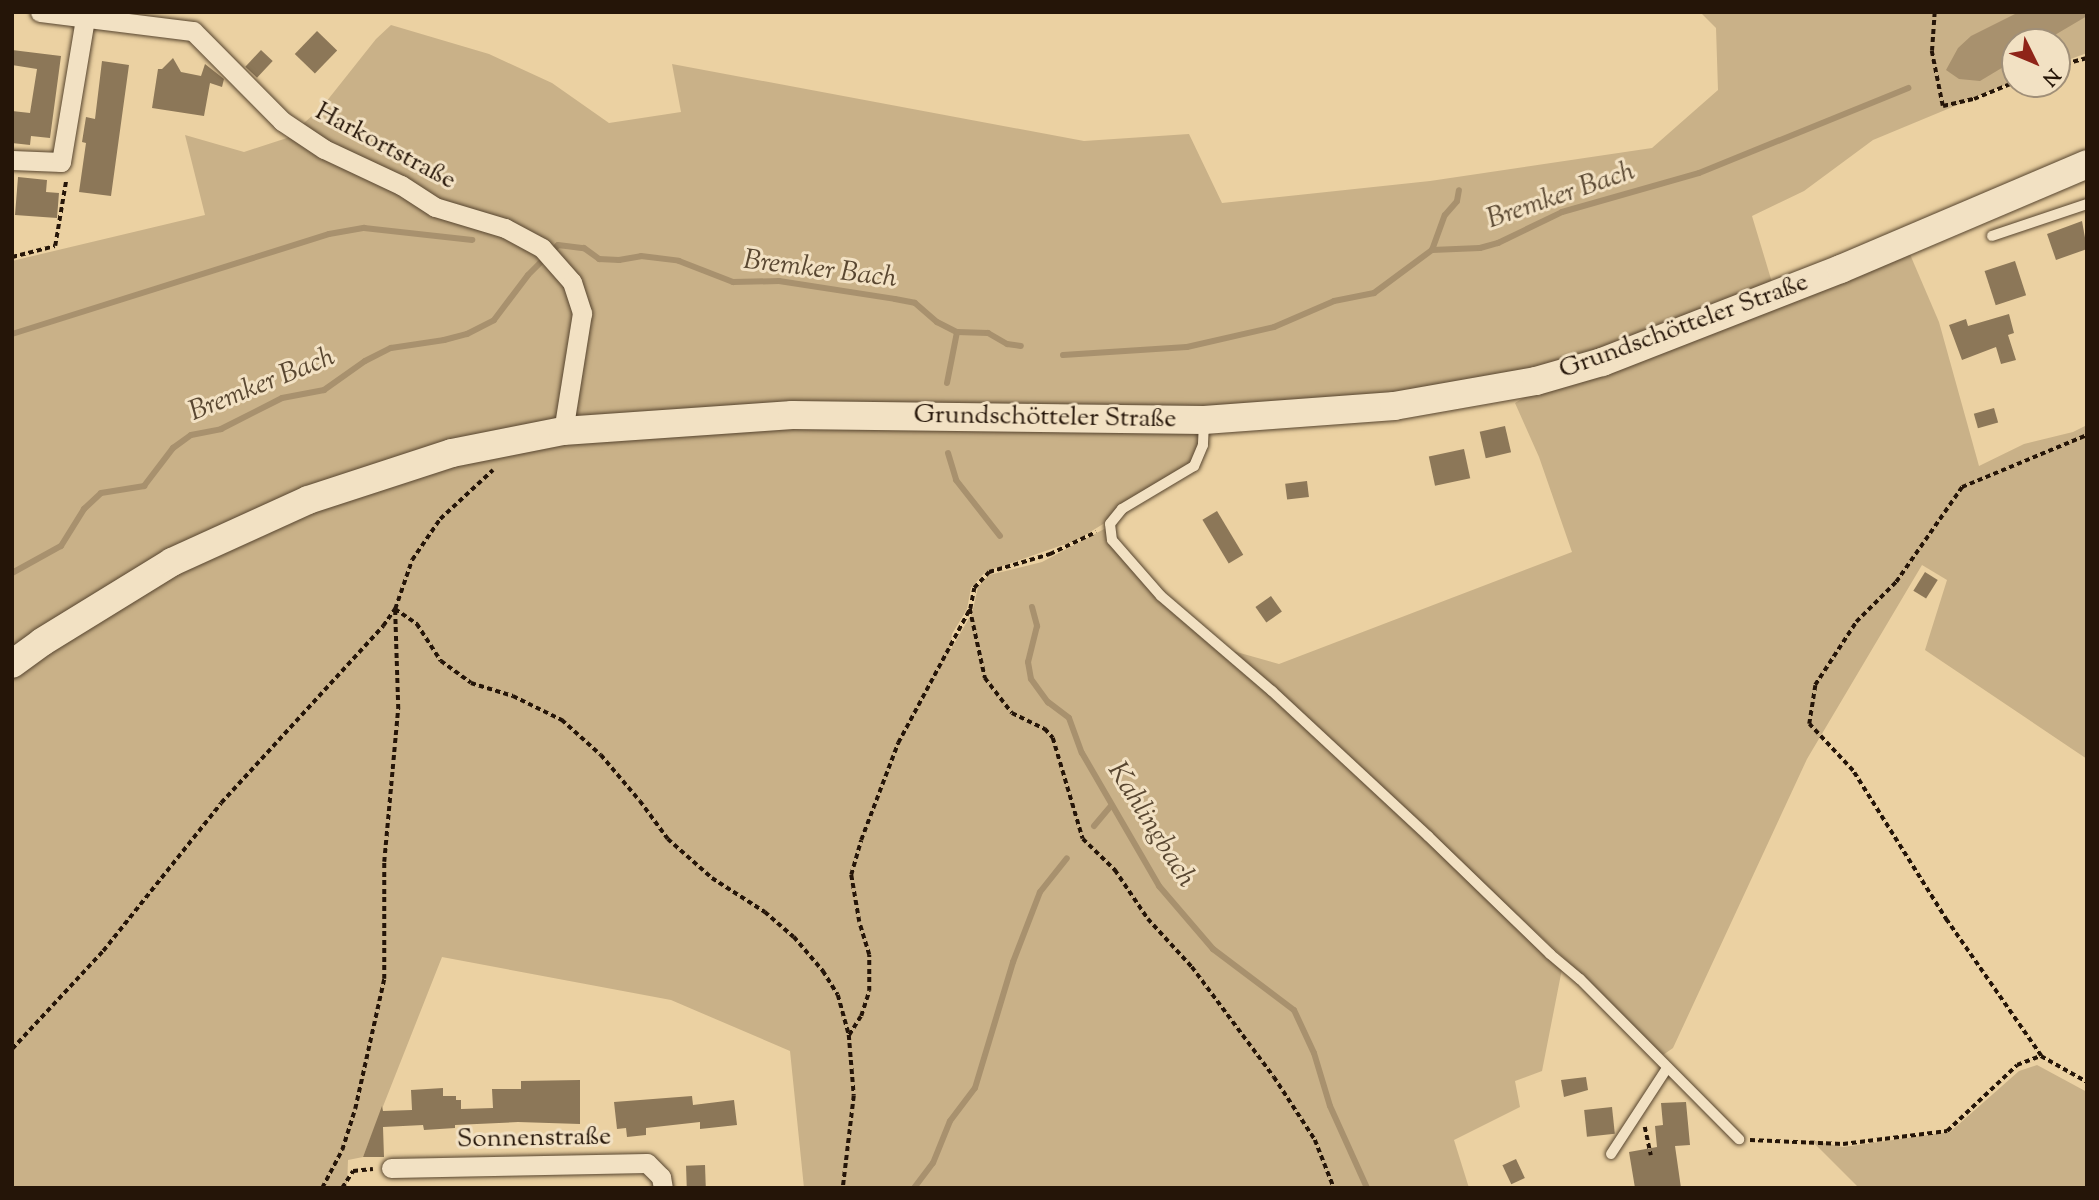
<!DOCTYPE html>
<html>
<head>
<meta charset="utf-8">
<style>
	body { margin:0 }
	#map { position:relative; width:2099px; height:1200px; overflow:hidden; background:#ebd1a2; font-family:"Sorts Mill Goudy",serif }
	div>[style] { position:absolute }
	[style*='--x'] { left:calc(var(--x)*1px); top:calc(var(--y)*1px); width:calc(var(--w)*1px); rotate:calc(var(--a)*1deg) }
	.green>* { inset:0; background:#c9b188 }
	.water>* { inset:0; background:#a8916e }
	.stream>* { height:6px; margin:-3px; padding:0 3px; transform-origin:3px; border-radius:3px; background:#a8916e }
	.building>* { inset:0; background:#8c7758; transform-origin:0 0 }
	.path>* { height:3.5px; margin-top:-1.75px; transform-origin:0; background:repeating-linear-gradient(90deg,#251508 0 5px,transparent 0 8.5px) }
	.roads { filter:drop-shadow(0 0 2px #56442e) drop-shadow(0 0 2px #56442e) }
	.lane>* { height:10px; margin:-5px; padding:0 5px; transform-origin:5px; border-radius:5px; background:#f2e1c3 }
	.street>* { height:19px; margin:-9.5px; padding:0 9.5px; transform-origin:9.5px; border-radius:9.5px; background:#f2e1c3 }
	.secondary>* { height:28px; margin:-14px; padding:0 14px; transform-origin:14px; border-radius:14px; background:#f2e1c3 }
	span { translate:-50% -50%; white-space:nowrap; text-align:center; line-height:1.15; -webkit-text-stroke:6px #f2e1c3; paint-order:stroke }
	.street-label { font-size:26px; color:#251508 }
	.water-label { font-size:28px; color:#594731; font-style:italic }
	.frame { position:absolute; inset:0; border:14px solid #251508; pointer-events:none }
	.north { position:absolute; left:2001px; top:28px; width:70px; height:70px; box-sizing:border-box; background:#f2e1c3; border:2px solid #a08f78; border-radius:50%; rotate:133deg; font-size:19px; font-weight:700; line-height:28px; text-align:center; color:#251508 }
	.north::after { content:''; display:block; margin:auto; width:24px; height:32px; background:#8f2418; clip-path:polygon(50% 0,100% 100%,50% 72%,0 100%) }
</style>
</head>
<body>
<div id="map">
	<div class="green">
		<i style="clip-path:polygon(1700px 12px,2087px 12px,2087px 53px,2057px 64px,2057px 42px,2015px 42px,2015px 81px,1873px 140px,1804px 191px,1752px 216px,1774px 289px,1684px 332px,1394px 406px,792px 424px,1200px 428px,1200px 445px,1191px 464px,1108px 521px,1077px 540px,985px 572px,971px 588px,967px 609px,952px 634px,950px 651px,972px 613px,978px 587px,989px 575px,1042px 562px,1108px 527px,1136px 571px,1270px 692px,1562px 969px,1542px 1071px,1515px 1081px,1520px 1107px,1454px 1140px,1469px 1188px,804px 1188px,790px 1051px,671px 1000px,442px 957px,363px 1157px,348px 1160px,347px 1188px,12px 1188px,12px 261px,205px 215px,185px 135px,244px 152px,287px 138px,322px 107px,376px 39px,391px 25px,489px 54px,552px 83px,609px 123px,681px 112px,672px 64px,1084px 141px,1189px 134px,1222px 203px,1430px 181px,1652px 148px,1718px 90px,1716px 28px)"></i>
		<i style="clip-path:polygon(1909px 252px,1939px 322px,1979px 466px,2024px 444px,2073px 432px,2087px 425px,2087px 759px,1925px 650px,1947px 580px,1922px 565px,1807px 759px,1673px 1048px,1663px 1055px,1578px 971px,1233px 651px,1279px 664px,1572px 552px,1539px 457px,1515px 403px,1536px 390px)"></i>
		<i style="clip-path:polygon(2037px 1065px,2087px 1092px,2087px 1188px,1859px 1188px,1811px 1140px,1843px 1147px,1950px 1132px,2019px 1071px)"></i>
	</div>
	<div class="water">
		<i style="clip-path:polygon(2019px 12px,2087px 12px,2087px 16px,2043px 42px,2015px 42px,2015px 60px,1980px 81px,1959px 79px,1946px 70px,1958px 48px,1971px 36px)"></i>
	</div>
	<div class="stream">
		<i style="--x:1432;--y:250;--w:37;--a:-70"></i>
		<i style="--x:1445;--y:215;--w:18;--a:-49"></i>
		<i style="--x:1457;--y:201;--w:11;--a:-80"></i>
		<i style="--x:12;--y:334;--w:332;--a:-17.5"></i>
		<i style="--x:329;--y:234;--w:36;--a:-10"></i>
		<i style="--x:364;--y:228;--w:109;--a:6.3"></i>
		<i style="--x:1063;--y:355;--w:124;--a:-3.7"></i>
		<i style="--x:1187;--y:347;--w:89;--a:-12.9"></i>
		<i style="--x:1274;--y:327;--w:65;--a:-23.4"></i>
		<i style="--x:1334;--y:301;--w:41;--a:-11.3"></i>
		<i style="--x:1374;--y:293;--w:72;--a:-36.6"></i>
		<i style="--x:1432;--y:250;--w:48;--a:-2.4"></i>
		<i style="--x:1480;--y:248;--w:19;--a:-16"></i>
		<i style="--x:1498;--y:243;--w:71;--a:-25.8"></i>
		<i style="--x:1562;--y:212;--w:142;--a:-15.9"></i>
		<i style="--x:1699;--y:173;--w:226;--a:-22.1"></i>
		<i style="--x:947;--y:383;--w:52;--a:-78.9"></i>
		<i style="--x:948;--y:453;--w:28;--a:73"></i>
		<i style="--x:956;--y:480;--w:71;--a:51.8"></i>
		<i style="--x:12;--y:573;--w:56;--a:-28.9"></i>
		<i style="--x:61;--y:546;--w:44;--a:-58.1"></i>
		<i style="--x:84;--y:509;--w:23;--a:-43"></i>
		<i style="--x:101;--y:493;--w:44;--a:-9.2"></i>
		<i style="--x:144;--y:486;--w:48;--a:-52.7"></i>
		<i style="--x:173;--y:448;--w:22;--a:-36"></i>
		<i style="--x:191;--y:435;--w:31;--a:-11"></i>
		<i style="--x:221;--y:429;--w:68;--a:-26.9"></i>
		<i style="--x:282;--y:398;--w:43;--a:-10.8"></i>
		<i style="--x:324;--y:390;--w:50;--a:-35.3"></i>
		<i style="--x:365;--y:361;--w:29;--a:-27"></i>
		<i style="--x:391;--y:348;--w:54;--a:-8.6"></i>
		<i style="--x:444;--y:340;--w:24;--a:-15"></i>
		<i style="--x:467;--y:334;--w:30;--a:-27"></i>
		<i style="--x:494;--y:320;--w:56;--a:-52.9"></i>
		<i style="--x:528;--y:275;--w:42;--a:-45"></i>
		<i style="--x:558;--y:245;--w:26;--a:7"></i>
		<i style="--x:584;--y:248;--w:19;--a:36"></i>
		<i style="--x:599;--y:259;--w:20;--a:3"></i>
		<i style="--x:619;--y:260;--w:22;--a:-10"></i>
		<i style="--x:641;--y:256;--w:38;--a:7"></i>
		<i style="--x:679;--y:261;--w:58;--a:21.3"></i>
		<i style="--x:733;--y:282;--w:46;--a:-1.2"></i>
		<i style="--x:779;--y:281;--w:117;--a:8.8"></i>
		<i style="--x:895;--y:299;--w:20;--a:11"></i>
		<i style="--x:915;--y:303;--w:29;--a:41"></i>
		<i style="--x:937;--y:322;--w:22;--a:27"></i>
		<i style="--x:957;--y:332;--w:31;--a:2"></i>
		<i style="--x:988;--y:333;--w:22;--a:30"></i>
		<i style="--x:1007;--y:344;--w:14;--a:8"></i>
		<i style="--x:1032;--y:607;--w:20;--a:75"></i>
		<i style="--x:1037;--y:626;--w:37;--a:104"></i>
		<i style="--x:1028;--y:662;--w:17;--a:80"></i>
		<i style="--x:1031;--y:679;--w:29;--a:54"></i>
		<i style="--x:1048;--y:702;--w:26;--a:37"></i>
		<i style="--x:1069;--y:718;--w:37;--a:70"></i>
		<i style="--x:1082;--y:753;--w:154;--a:59.9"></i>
		<i style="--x:1159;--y:886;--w:83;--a:49.4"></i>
		<i style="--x:1213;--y:949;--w:101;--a:37"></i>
		<i style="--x:1294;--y:1010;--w:47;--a:65.1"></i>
		<i style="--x:1314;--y:1053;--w:55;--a:73.2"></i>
		<i style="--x:1330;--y:1106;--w:90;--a:65.7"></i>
		<i style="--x:1094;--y:826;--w:26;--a:-50"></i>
		<i style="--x:914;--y:1188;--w:31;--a:-53"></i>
		<i style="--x:933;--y:1163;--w:45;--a:-68"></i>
		<i style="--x:950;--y:1121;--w:41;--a:-52.9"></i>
		<i style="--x:975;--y:1088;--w:132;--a:-73.2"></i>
		<i style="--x:1013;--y:962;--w:75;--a:-68.9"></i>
		<i style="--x:1040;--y:892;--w:43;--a:-51.5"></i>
	</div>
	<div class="building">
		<i style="left:317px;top:31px;width:28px;height:32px;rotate:44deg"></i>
		<i style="clip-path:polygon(12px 50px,61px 56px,50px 138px,31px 136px,30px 145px,12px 143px,12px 111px,30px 113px,37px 69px,12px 65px)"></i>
		<i style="left:261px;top:50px;width:16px;height:23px;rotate:43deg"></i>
		<i style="clip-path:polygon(173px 58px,181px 72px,201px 76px,205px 64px,224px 79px,222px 87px,210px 83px,204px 116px,152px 108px,158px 69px,162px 69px)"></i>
		<i style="clip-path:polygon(102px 61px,129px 65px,111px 196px,79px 192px,86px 143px,82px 142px,86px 117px,95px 119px)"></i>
		<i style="clip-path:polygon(18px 177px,47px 180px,46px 192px,59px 193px,57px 218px,15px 215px)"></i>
		<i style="clip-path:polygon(2082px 221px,2087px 249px,2056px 260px,2047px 234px)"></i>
		<i style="left:2015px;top:261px;width:36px;height:32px;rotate:72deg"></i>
		<i style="clip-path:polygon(2009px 314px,2014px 333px,2008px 335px,2016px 360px,2001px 364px,1996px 347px,1962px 360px,1949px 325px,1966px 319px,1968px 326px)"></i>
		<i style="left:1994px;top:408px;width:15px;height:21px;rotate:74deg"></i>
		<i style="left:1505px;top:426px;width:27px;height:26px;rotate:77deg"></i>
		<i style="left:1464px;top:449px;width:30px;height:36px;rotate:78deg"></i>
		<i style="left:1307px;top:481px;width:16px;height:22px;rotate:83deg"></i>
		<i style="left:1217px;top:511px;width:51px;height:17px;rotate:59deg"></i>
		<i style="left:1925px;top:572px;width:15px;height:22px;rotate:32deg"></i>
		<i style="left:1271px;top:596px;width:19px;height:19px;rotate:55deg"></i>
		<i style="clip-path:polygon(1586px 1077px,1588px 1090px,1564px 1097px,1561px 1080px)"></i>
		<i style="clip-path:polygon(580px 1080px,580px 1124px,518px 1122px,455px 1125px,455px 1128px,424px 1130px,423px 1125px,383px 1127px,384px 1157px,363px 1157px,382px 1106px,383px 1111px,412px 1110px,411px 1090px,443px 1088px,443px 1096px,456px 1096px,456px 1100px,461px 1100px,461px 1109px,493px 1108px,492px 1089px,521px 1089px,521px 1081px)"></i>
		<i style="clip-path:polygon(692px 1096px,693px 1105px,734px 1100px,737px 1125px,700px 1129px,700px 1122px,646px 1128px,646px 1135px,627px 1137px,626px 1128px,617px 1129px,614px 1102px)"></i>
		<i style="clip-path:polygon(1686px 1102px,1690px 1145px,1675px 1146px,1681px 1188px,1635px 1188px,1629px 1152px,1657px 1147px,1655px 1126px,1663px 1125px,1661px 1103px)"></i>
		<i style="left:1612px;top:1107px;width:27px;height:28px;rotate:84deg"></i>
		<i style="left:1516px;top:1159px;width:21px;height:15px;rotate:65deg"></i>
		<i style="left:705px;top:1165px;width:23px;height:19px;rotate:88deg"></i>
	</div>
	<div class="path">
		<i style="--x:1935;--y:12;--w:39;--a:94"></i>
		<i style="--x:1932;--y:51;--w:56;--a:78.7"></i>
		<i style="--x:1943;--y:106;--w:32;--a:-13"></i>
		<i style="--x:1974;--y:99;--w:44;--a:-22.5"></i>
		<i style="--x:2057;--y:66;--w:31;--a:-15"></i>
		<i style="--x:12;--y:257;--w:44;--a:-14.3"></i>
		<i style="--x:55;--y:246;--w:67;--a:-80.5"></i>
		<i style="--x:395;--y:609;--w:27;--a:34"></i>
		<i style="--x:417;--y:624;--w:44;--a:57"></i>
		<i style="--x:441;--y:661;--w:37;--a:36"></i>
		<i style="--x:471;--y:683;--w:44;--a:17.2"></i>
		<i style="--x:513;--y:696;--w:55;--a:26.1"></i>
		<i style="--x:562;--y:720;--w:52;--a:41.9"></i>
		<i style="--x:601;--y:755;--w:60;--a:49.7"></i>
		<i style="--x:640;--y:801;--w:47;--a:53.6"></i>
		<i style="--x:668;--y:839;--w:59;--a:41.6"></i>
		<i style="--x:712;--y:878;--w:63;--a:32.7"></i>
		<i style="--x:765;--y:912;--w:38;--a:41"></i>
		<i style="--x:794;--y:937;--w:45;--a:49.5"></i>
		<i style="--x:823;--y:971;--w:28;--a:58"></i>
		<i style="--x:838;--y:995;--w:41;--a:74.6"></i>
		<i style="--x:849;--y:1035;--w:61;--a:85.3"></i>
		<i style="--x:854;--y:1096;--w:93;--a:96.8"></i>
		<i style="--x:970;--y:609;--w:71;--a:77.7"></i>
		<i style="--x:985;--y:678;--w:44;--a:52.4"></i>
		<i style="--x:1012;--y:713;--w:37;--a:26"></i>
		<i style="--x:1045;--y:729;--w:12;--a:48"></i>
		<i style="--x:1053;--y:738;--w:105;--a:73.5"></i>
		<i style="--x:1083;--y:839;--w:45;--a:44.1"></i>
		<i style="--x:1115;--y:870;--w:59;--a:56"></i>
		<i style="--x:1148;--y:919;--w:65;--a:47.5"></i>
		<i style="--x:1192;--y:967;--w:137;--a:53.3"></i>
		<i style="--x:1274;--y:1077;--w:75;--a:56.9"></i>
		<i style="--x:1315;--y:1140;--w:52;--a:68.4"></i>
		<i style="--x:849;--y:1035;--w:22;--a:-58"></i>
		<i style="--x:861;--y:1016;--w:26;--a:-72"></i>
		<i style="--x:869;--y:991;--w:36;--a:-90"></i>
		<i style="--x:869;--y:955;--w:34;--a:-107"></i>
		<i style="--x:859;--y:922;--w:48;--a:-99.7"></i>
		<i style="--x:851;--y:875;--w:36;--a:-74"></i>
		<i style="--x:861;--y:840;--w:104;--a:-69.1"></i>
		<i style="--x:898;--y:743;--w:152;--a:-61.8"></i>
		<i style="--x:970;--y:609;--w:21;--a:-79"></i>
		<i style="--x:974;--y:588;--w:22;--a:-47"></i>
		<i style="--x:989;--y:572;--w:64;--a:-16.4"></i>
		<i style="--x:1050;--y:554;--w:51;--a:-25.6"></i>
		<i style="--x:12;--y:1049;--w:134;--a:-47.1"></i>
		<i style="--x:103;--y:951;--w:189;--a:-51.4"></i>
		<i style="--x:221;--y:803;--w:240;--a:-47.5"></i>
		<i style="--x:383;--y:626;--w:21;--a:-55"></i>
		<i style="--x:395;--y:609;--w:52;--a:-70.9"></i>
		<i style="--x:412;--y:560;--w:50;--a:-55.7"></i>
		<i style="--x:440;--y:519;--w:72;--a:-42.8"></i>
		<i style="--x:2041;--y:1056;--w:165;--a:-124.8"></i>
		<i style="--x:1947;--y:921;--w:177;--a:-122.1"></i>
		<i style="--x:1853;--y:771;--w:64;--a:-133.1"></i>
		<i style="--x:1809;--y:724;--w:39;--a:-81"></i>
		<i style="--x:1815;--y:685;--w:75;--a:-56.9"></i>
		<i style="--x:1856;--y:622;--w:57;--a:-45"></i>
		<i style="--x:1896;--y:582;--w:116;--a:-55.2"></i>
		<i style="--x:1962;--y:487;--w:135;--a:-22.6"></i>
		<i style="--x:1645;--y:1127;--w:29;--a:78"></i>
		<i style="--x:1750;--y:1140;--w:93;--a:2.5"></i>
		<i style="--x:1843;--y:1144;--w:105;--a:-7.1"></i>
		<i style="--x:1947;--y:1131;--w:96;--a:-43.3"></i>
		<i style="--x:2017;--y:1065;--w:26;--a:-21"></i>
		<i style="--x:2041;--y:1056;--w:53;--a:29.5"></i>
		<i style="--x:322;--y:1188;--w:43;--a:-62.2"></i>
		<i style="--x:342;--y:1150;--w:43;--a:-72.4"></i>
		<i style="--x:355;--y:1109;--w:133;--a:-77.4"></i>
		<i style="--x:384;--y:979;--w:117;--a:-90"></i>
		<i style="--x:384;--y:862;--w:154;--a:-84.8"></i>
		<i style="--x:398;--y:709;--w:98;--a:-91.8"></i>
		<i style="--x:342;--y:1188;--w:20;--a:-57"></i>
		<i style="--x:353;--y:1171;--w:20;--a:-6"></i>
	</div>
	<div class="roads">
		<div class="lane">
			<i style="--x:1992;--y:236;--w:100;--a:-18.6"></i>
			<i style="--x:1204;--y:424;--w:21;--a:93"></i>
			<i style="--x:1203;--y:445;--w:23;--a:113"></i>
			<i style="--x:1194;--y:466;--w:84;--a:149.2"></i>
			<i style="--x:1122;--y:509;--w:19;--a:129"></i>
			<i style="--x:1110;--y:524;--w:16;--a:83"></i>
			<i style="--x:1112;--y:540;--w:74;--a:48.8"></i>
			<i style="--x:1161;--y:596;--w:146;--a:40.6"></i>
			<i style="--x:1272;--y:691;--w:213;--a:42.9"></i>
			<i style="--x:1428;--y:836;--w:170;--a:44"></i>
			<i style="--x:1550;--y:954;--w:39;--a:40"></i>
			<i style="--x:1580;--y:979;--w:226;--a:45.2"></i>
			<i style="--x:1611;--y:1154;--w:103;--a:-56.9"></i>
		</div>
		<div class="street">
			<i style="--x:40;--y:12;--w:154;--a:7.1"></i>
			<i style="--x:193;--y:31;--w:127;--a:45.3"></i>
			<i style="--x:282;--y:121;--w:50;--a:33.7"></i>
			<i style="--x:324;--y:149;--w:85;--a:25.1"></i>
			<i style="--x:401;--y:185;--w:40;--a:32.9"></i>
			<i style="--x:435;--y:207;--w:73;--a:16.7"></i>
			<i style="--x:505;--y:228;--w:42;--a:28.4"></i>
			<i style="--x:542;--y:248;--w:45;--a:48.6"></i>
			<i style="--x:572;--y:282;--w:33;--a:72"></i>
			<i style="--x:582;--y:313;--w:120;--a:99.1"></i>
			<i style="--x:12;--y:160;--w:49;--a:2.3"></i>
			<i style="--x:61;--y:162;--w:152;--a:-80.5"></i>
			<i style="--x:391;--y:1168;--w:256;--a:-1.1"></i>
			<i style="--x:647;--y:1163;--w:20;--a:45"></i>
			<i style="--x:661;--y:1177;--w:11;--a:80"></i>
		</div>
		<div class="secondary">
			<i style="--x:12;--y:664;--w:37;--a:-36"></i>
			<i style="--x:42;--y:642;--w:153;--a:-31.6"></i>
			<i style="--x:172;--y:562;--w:149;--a:-24.5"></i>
			<i style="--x:308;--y:500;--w:151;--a:-18.1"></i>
			<i style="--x:452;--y:453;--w:113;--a:-11.2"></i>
			<i style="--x:563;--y:431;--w:230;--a:-4"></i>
			<i style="--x:792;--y:415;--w:412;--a:0.7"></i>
			<i style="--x:1204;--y:420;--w:191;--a:-4.2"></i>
			<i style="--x:1394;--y:406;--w:144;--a:-10"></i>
			<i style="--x:1536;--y:381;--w:69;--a:-16.1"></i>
			<i style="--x:1602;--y:362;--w:256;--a:-21.3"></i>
			<i style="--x:1841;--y:269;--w:267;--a:-23.1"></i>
		</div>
	</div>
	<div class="street-label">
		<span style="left:385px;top:147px;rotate:28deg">Harkortstraße</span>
		<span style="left:1684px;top:327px;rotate:-20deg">Grundschötteler Straße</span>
		<span style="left:1045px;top:418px;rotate:1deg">Grundschötteler Straße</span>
		<span style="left:534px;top:1139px;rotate:-1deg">Sonnenstraße</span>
	</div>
	<div class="water-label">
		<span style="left:1561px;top:196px;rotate:-19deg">Bremker Bach</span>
		<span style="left:820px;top:270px;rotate:7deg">Bremker Bach</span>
		<span style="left:262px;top:385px;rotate:-22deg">Bremker Bach</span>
		<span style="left:1151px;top:825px;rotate:58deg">Kahlingbach</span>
	</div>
	<div class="frame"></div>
	<div class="north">N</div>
</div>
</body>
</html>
